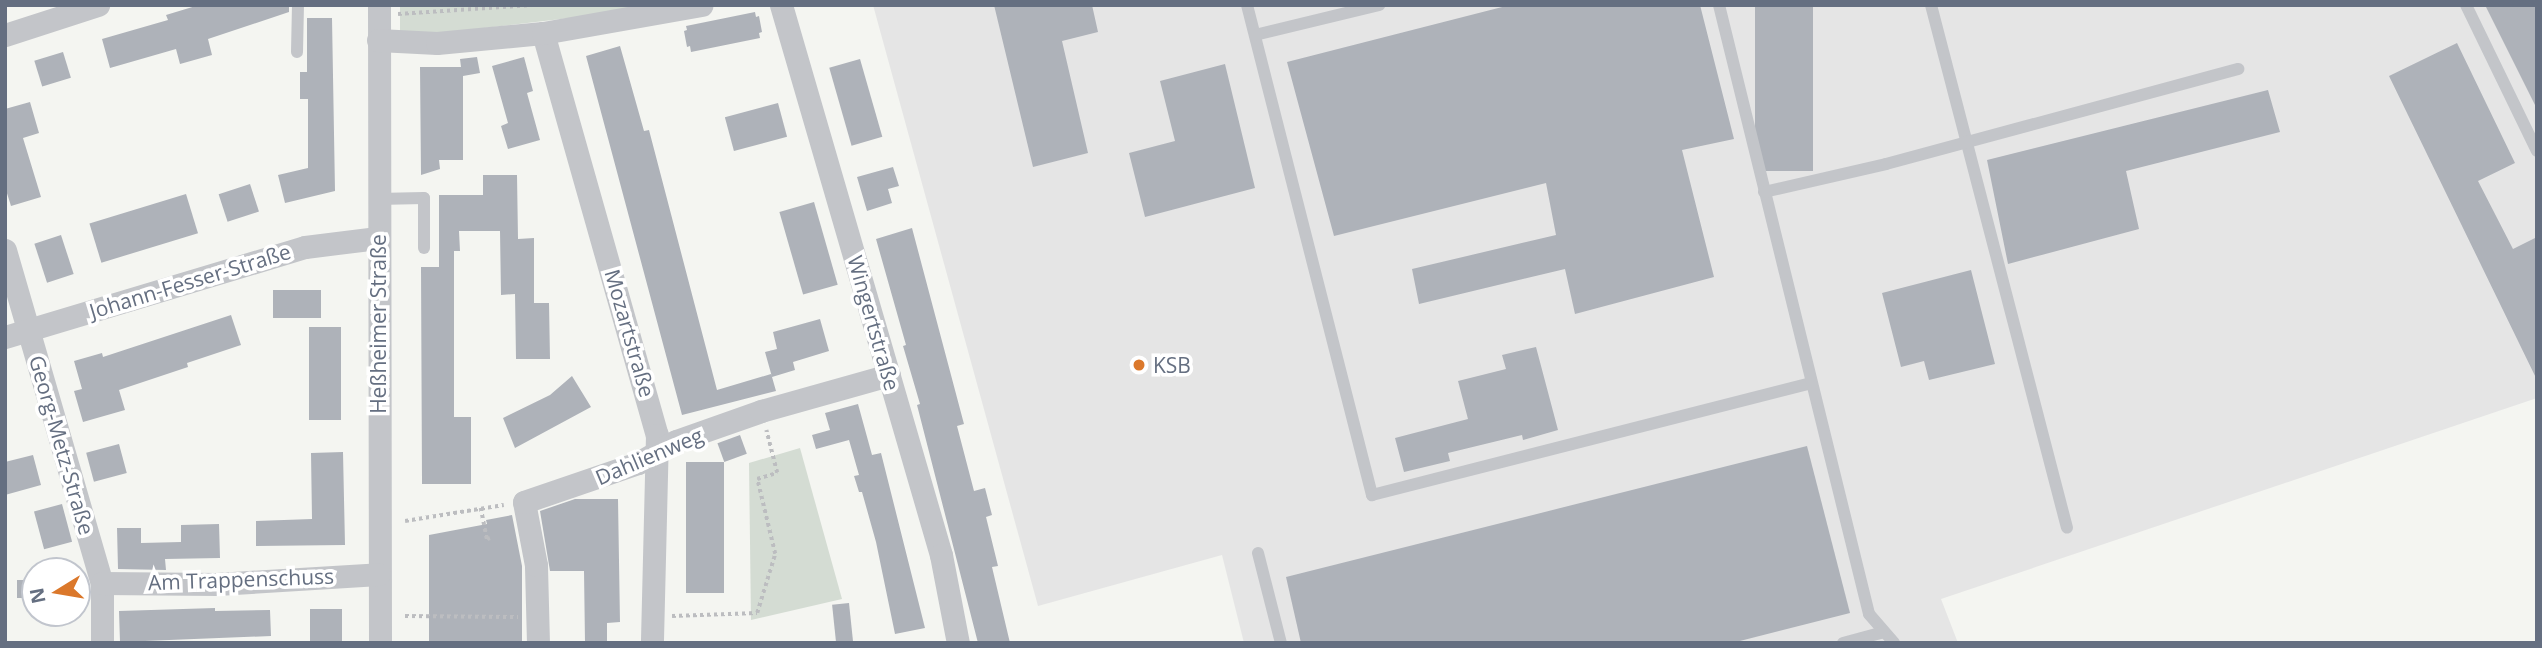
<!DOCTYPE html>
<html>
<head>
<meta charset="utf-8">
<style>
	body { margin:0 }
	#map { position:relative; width:2542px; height:648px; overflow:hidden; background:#f4f5f1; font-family:"Open Sans",sans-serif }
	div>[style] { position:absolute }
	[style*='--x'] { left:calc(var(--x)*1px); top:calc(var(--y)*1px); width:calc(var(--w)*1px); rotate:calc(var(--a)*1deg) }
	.built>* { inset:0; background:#e5e5e5 }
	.green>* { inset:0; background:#d4dcd3 }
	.building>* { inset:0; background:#aeb2b9; transform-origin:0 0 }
	.path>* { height:3.5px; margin-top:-1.75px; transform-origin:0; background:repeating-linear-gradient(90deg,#bcbdc0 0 3.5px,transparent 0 7px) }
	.service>* { height:12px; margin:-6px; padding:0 6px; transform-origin:6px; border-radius:6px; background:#c3c5c9 }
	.minor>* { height:23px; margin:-11.5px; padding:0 11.5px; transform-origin:11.5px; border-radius:11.5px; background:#c3c5c9 }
	.dots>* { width:19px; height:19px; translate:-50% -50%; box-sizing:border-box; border:4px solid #fff; border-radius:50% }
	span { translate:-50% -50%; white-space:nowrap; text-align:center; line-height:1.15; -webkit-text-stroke:7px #fff; paint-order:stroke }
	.street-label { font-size:21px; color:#656f81 }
	.poi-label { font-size:21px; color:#656f81 }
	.left { translate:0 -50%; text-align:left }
	.frame { position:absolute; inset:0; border:7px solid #656f81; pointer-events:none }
	.north { position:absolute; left:21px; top:557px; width:70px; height:70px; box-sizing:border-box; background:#fff; border:2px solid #c1c5cd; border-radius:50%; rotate:259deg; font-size:19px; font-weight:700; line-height:28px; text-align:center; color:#656f81 }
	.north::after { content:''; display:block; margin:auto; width:24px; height:32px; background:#db782b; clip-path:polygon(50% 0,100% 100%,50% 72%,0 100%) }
</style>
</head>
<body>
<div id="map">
	<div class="built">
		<i style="clip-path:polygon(873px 5px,2537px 5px,2537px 398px,1941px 599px,1958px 643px,1244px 643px,1222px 555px,1038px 606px)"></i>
	</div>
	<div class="green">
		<i style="clip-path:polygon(400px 5px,680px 5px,400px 38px)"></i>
		<i style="clip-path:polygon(800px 448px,842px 599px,751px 620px,749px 463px)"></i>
	</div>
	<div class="building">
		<i style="clip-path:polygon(199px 5px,289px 5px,289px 12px,208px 39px,212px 55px,180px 64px,176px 49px,110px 68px,102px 39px,168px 20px,166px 15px)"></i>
		<i style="clip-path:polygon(994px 5px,1092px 5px,1098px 32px,1062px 41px,1088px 153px,1033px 167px)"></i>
		<i style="clip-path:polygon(1510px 5px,1700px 5px,1734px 139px,1682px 150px,1714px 277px,1575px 314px,1565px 269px,1419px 304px,1412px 269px,1556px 235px,1546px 183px,1334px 236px,1287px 62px)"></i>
		<i style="left:1755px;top:5px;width:58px;height:166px"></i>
		<i style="clip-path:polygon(2485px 5px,2537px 5px,2537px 109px)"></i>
		<i style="clip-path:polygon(755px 12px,756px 17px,759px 16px,762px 32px,759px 33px,760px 38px,691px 52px,690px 46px,687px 47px,684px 31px,687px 30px,686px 26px)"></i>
		<i style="clip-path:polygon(307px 18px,332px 18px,335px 191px,285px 203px,278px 175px,308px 168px,308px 99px,300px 99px,300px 72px,307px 72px)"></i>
		<i style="clip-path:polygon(2457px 43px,2515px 163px,2478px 181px,2513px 249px,2537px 237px,2537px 380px,2389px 76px)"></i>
		<i style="clip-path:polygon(620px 46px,644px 131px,649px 130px,717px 390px,771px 374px,772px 377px,765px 352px,777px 349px,773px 332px,820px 319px,829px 351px,793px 362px,795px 370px,772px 377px,776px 391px,682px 415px,586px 56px)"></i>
		<i style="left:63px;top:52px;width:27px;height:30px;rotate:73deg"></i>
		<i style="clip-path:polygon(477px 57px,480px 73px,463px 76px,463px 160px,439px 160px,440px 169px,421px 175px,420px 67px,461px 67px,460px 59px)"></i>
		<i style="clip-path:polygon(524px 57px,533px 91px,527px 93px,540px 140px,508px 149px,501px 126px,508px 123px,492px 66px)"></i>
		<i style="left:860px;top:59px;width:81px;height:32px;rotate:74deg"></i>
		<i style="clip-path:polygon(1225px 64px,1255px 188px,1145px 217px,1129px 153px,1175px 141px,1160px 81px)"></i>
		<i style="clip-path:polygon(2268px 90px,2280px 132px,2126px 171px,2139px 229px,2008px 264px,1987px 160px)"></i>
		<i style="clip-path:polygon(30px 102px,39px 133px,23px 138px,41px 197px,11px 206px,5px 187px,5px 109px)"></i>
		<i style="left:778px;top:103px;width:35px;height:55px;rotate:75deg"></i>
		<i style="clip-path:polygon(893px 167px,899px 186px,888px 189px,892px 203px,867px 211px,857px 177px)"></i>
		<i style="clip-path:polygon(483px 175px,517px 175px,518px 239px,534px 238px,534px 303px,549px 303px,550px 359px,516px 359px,515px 294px,501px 295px,500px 231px,459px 231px,460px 251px,454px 251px,454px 417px,471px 417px,471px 484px,422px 484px,421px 267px,439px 267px,439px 195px,483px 195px)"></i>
		<i style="left:250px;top:184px;width:29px;height:33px;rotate:72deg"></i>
		<i style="left:186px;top:194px;width:41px;height:101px;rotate:73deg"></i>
		<i style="left:814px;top:202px;width:86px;height:36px;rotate:74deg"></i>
		<i style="clip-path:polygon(912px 228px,964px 424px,957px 426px,974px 491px,985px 488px,992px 515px,986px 517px,998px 566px,992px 567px,1010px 643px,978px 643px,917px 405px,920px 404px,903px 346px,906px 345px,876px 239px)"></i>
		<i style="left:61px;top:235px;width:41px;height:28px;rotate:72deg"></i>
		<i style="clip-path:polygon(1971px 270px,1995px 364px,1929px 380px,1924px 361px,1901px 367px,1882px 293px)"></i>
		<i style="left:273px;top:290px;width:48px;height:28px"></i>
		<i style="clip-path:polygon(231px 315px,241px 345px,187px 363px,188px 367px,119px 390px,125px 410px,83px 422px,74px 391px,82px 389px,74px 361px,102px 353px,103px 357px)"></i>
		<i style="left:309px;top:327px;width:32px;height:93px"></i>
		<i style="clip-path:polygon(1536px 347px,1558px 430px,1523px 440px,1522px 435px,1448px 453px,1450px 461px,1404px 472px,1395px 438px,1468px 419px,1458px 381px,1506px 369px,1502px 355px)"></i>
		<i style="clip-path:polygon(572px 376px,591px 407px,515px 448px,503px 418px,550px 395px)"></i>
		<i style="clip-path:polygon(858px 404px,872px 455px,881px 453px,925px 628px,895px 634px,876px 542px,862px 492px,859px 492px,854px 476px,859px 475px,849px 440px,816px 449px,812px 435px,830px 430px,825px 413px)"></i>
		<i style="left:740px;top:435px;width:20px;height:24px;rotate:70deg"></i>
		<i style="left:119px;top:444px;width:30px;height:34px;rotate:75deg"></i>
		<i style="clip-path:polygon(1807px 446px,1850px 613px,1732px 643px,1301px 643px,1286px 577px)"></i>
		<i style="clip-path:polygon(343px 452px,345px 545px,256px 546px,256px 521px,312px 519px,311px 453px)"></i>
		<i style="clip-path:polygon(33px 455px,41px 485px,5px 495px,5px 462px)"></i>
		<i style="left:686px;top:462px;width:38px;height:131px"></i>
		<i style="clip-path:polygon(575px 499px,618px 499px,620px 622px,607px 623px,607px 643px,585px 643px,584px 571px,550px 571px,540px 511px)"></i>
		<i style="left:62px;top:504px;width:39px;height:29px;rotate:75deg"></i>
		<i style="clip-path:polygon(512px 515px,522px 566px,522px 643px,429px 643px,429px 535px,487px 524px,486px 520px)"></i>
		<i style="clip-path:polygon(219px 524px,220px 558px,165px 559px,166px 570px,118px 569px,117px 528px,141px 528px,141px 543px,181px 542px,181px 525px)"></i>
		<i style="left:17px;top:580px;width:18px;height:18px"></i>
		<i style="left:849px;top:603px;width:40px;height:17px;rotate:84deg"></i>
		<i style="clip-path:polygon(215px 608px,215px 611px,270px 610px,271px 636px,120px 642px,119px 611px)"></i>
		<i style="left:310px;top:609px;width:32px;height:34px"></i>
	</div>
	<div class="path">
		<i style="--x:398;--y:14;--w:134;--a:-3.8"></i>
		<i style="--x:481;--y:508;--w:32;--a:79"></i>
		<i style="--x:487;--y:539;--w:3;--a:-18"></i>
		<i style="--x:405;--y:521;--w:100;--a:-9.2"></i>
		<i style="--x:405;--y:616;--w:113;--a:0.5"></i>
		<i style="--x:672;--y:616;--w:85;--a:-2"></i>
		<i style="--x:757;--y:613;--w:62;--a:-73"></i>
		<i style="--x:775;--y:554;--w:77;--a:-103.5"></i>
		<i style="--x:757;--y:479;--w:21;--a:-17"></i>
		<i style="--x:777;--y:473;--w:44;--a:-104.3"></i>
	</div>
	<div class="service">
		<i style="--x:1247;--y:5;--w:506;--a:75.69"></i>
		<i style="--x:1372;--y:495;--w:452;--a:-14.3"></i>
		<i style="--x:1719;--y:5;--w:627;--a:76.16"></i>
		<i style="--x:1869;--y:614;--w:38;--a:49"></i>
		<i style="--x:1931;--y:5;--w:540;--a:75.42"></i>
		<i style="--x:2466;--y:5;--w:162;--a:64.1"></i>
		<i style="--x:1255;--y:35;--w:128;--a:-13.6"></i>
		<i style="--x:297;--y:52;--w:47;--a:-88.8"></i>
		<i style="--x:1764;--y:192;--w:125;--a:-12.9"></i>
		<i style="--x:1886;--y:164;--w:365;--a:-15.1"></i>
		<i style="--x:377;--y:199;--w:47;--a:-1.2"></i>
		<i style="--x:424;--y:198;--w:50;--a:90"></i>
		<i style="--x:1258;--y:553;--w:93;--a:75.7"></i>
		<i style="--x:1843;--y:643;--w:42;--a:-15"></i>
	</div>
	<div class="minor">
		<i style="--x:379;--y:5;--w:638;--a:89.91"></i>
		<i style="--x:781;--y:5;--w:573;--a:73.78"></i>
		<i style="--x:941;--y:555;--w:90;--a:79.1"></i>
		<i style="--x:543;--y:33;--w:418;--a:74.2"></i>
		<i style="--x:657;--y:435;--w:208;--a:91.4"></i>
		<i style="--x:5;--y:35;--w:98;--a:-17.9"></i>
		<i style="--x:378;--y:40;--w:59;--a:2.9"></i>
		<i style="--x:437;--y:43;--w:106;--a:-5.4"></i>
		<i style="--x:543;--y:33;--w:161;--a:-10"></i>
		<i style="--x:5;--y:250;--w:347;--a:73.8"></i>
		<i style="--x:102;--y:583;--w:60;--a:90"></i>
		<i style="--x:5;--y:337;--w:313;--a:-16.7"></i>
		<i style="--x:305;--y:247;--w:73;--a:-7.1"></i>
		<i style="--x:102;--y:583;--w:115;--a:0.5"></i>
		<i style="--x:217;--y:584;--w:162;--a:-3.5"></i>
		<i style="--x:538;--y:643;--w:78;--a:-91.5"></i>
		<i style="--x:536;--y:565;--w:64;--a:-100.8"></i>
		<i style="--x:524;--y:502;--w:120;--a:-18.9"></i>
		<i style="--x:638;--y:463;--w:44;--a:-30.1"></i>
		<i style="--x:676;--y:441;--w:90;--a:-19.4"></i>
		<i style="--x:761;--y:411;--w:133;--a:-15.7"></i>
	</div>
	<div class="dots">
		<i style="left:1139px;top:365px;background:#db782b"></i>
	</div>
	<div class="street-label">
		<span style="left:190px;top:281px;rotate:-17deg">Johann-Fesser-Straße</span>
		<span style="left:874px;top:323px;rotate:74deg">Wingertstraße</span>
		<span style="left:378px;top:324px;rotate:-90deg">Heßheimer Straße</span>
		<span style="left:630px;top:333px;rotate:74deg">Mozartstraße</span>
		<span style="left:62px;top:445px;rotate:74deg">Georg-Metz-Straße</span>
		<span style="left:649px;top:456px;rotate:-23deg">Dahlienweg</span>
		<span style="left:241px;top:579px;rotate:-2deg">Am Trappenschuss</span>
	</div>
	<div class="poi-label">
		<span class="left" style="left:1153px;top:365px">KSB</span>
	</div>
	<div class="frame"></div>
	<div class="north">N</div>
</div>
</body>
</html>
